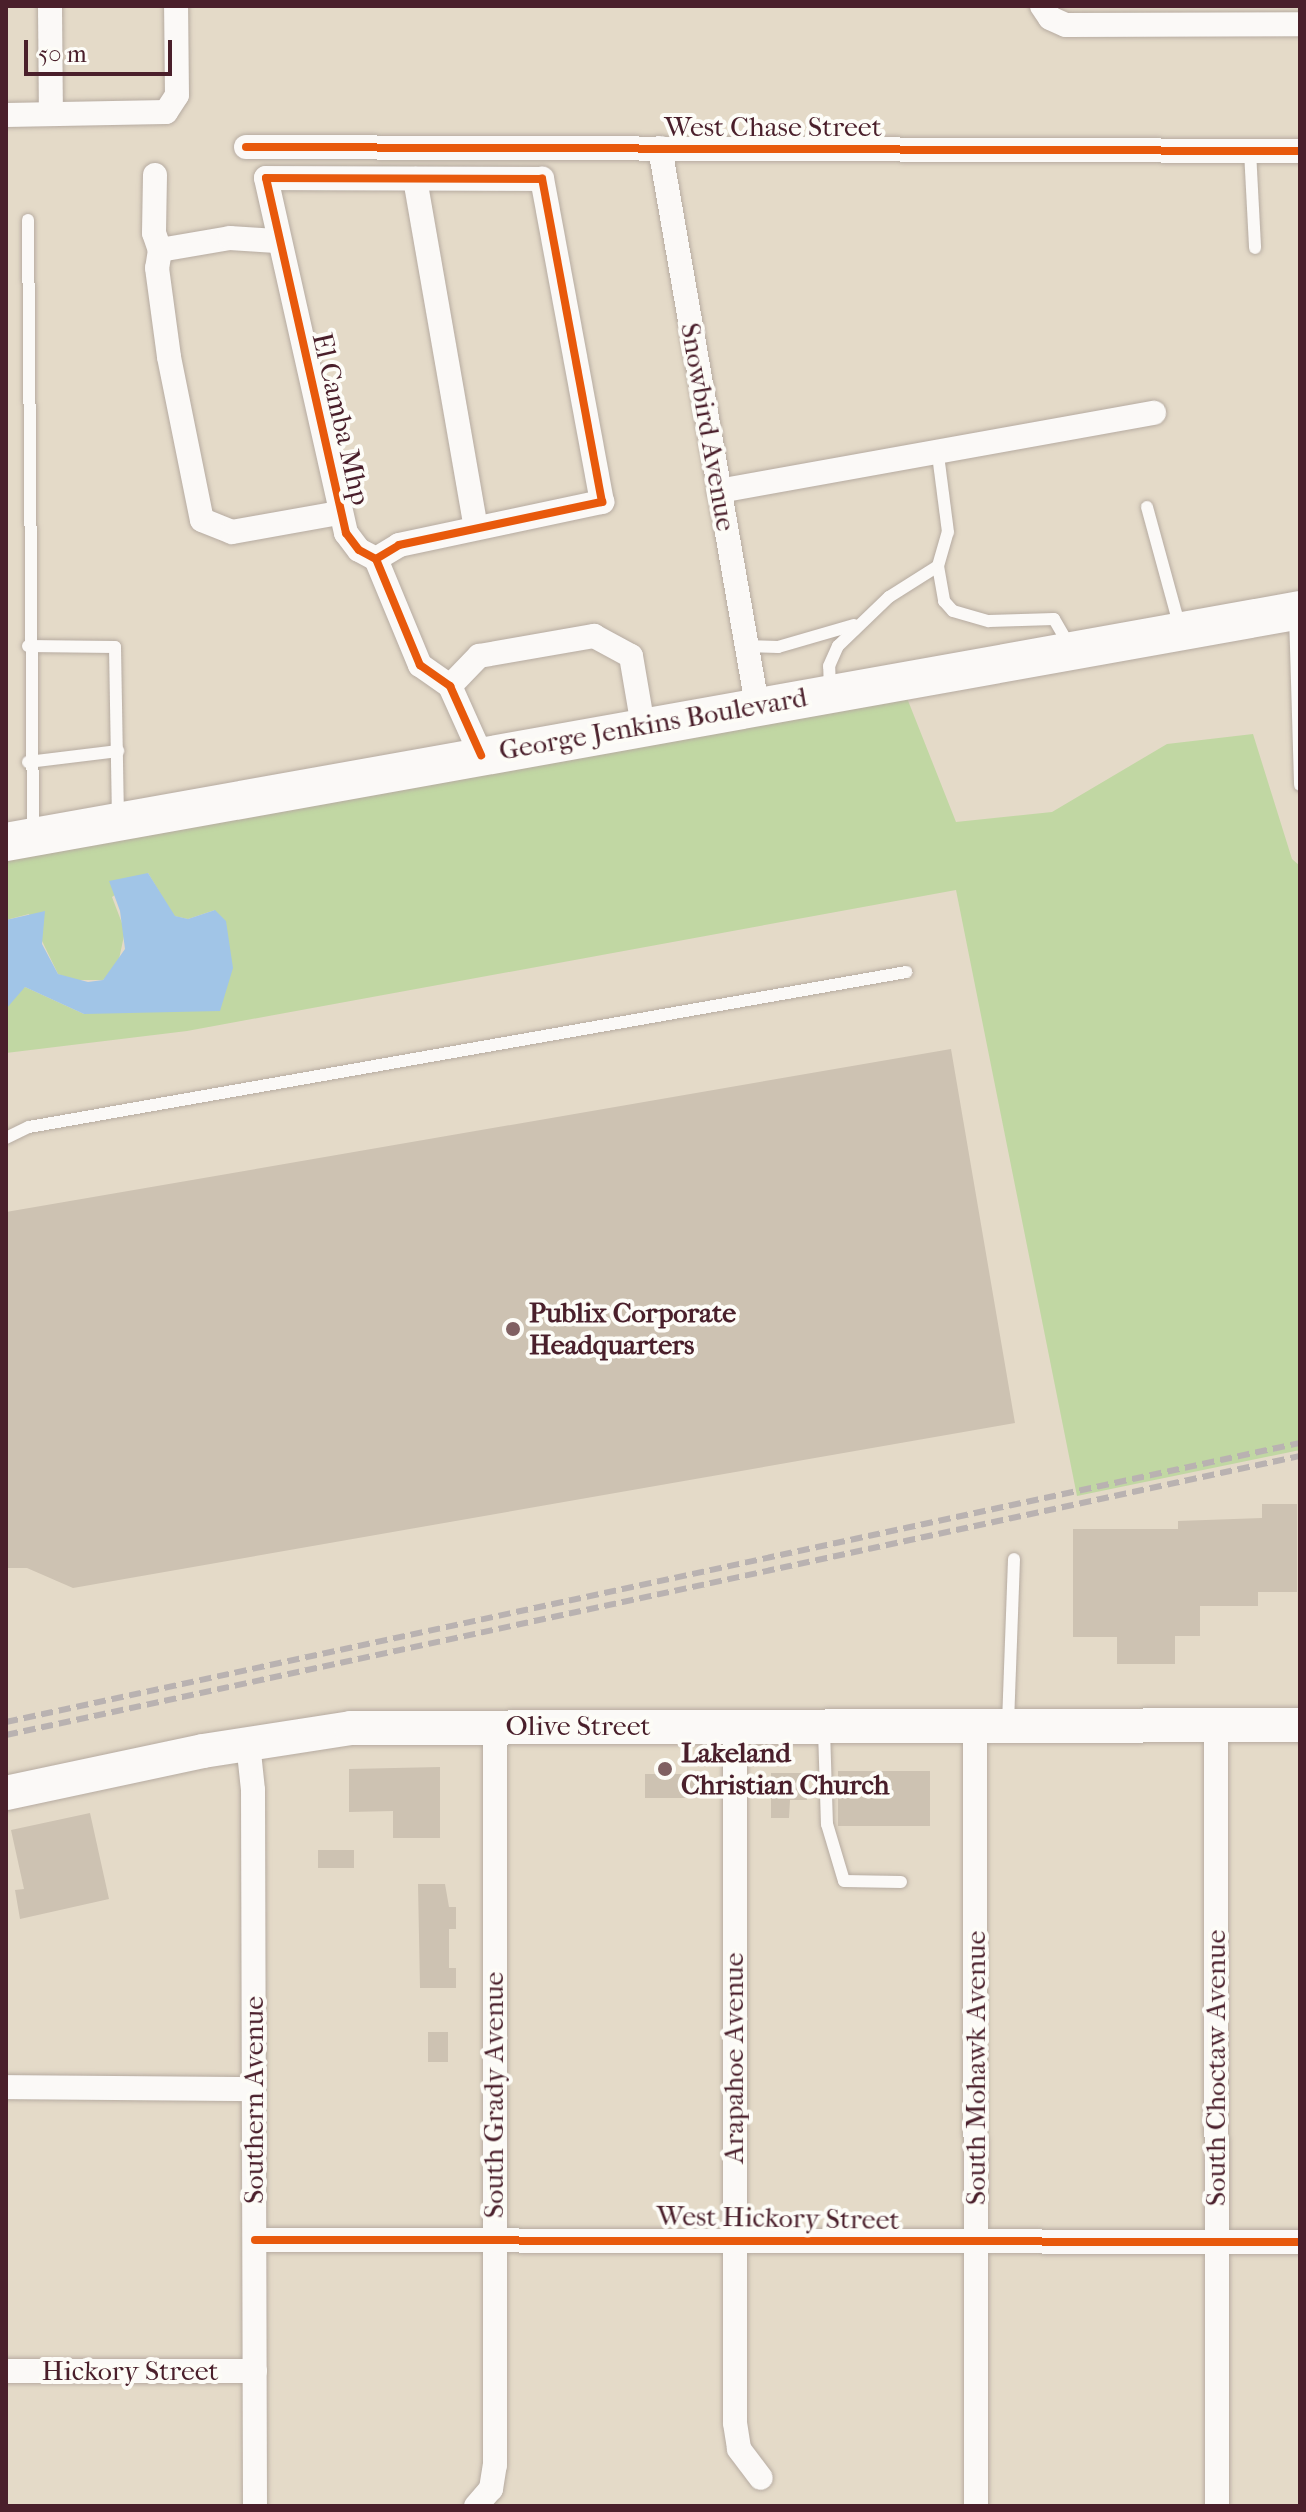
<!DOCTYPE html>
<html>
<head>
<meta charset="utf-8">
<style>
	body { margin:0 }
	#map { position:relative; width:1306px; height:2512px; overflow:hidden; background:#e4dac8; font-family:"IM FELL French Canon",serif }
	div>[style] { position:absolute }
	[style*='--x'] { left:calc(var(--x)*1px); top:calc(var(--y)*1px); width:calc(var(--w)*1px); rotate:calc(var(--a)*1deg) }
	.green>* { inset:0; background:#c1d7a3 }
	.water>* { inset:0; background:#a1c5e7 }
	.building>* { inset:0; background:#cdc2b2; transform-origin:0 0 }
	.roads { filter:drop-shadow(0 0 2px #b6aba1) drop-shadow(0 0 2px #b6aba1) }
	.service>* { height:12px; margin:-6px; padding:0 6px; transform-origin:6px; border-radius:6px; background:#fbf9f7 }
	.minor>* { height:24px; margin:-12px; padding:0 12px; transform-origin:12px; border-radius:12px; background:#fbf9f7 }
	.secondary>* { height:34px; margin:-17px; padding:0 17px; transform-origin:17px; border-radius:17px; background:#fbf9f7 }
	.primary>* { height:38px; margin:-19px; padding:0 19px; transform-origin:19px; border-radius:19px; background:#fbf9f7 }
	.rail>* { height:6px; margin-top:-3px; transform-origin:0; background:repeating-linear-gradient(90deg,#b9b2b1 0 12px,transparent 0 18px) }
	.cycleway>* { height:8px; margin:-4px; padding:0 4px; transform-origin:4px; border-radius:4px; background:#e8590c }
	.dots>* { width:22px; height:22px; translate:-50% -50%; box-sizing:border-box; border:4px solid #fdfcf7; border-radius:50% }
	span { translate:-50% -50%; white-space:nowrap; text-align:center; line-height:1.15; -webkit-text-stroke:8px #fdfcf7; paint-order:stroke }
	.street-label { font-size:28px; color:#4a1f2b }
	.poi-label { font-size:28px; color:#4a1f2b; font-weight:700 }
	.left { translate:0 -50%; text-align:left }
	.frame { position:absolute; inset:0; border:8px solid #4a1f2b; pointer-events:none }
	.scale { position:absolute; left:24px; top:40px; width:148px; height:36px; box-sizing:border-box; border:4px solid #4a1f2b; border-top:0; padding-left:10px; font-size:24px; line-height:28px; white-space:nowrap; color:#4a1f2b; -webkit-text-stroke:6px #fdfcf7; paint-order:stroke }
</style>
</head>
<body>
<div id="map">
	<div class="green">
		<i style="clip-path:polygon(907px 698px,956px 822px,1052px 812px,1167px 744px,1253px 734px,1292px 859px,1300px 866px,1300px 1450px,1077px 1496px,956px 890px,187px 1031px,6px 1053px,6px 1009px,14px 994px,25px 987px,84px 1014px,215px 910px,188px 919px,174px 916px,148px 873px,112px 897px,125px 931px,118px 964px,103px 980px,74px 980px,58px 974px,29px 914px,6px 920px,6px 861px,368px 789px)"></i>
	</div>
	<div class="water">
		<i style="clip-path:polygon(148px 873px,175px 916px,188px 919px,215px 910px,226px 921px,233px 968px,220px 1011px,84px 1014px,25px 987px,6px 1009px,6px 920px,45px 911px,42px 944px,58px 974px,88px 982px,103px 980px,125px 949px,120px 911px,109px 881px)"></i>
	</div>
	<div class="building">
		<i style="clip-path:polygon(951px 1049px,1015px 1423px,73px 1588px,27px 1568px,6px 1568px,6px 1212px)"></i>
		<i style="clip-path:polygon(1262px 1504px,1297px 1504px,1297px 1592px,1258px 1592px,1258px 1606px,1200px 1606px,1200px 1636px,1175px 1636px,1175px 1664px,1117px 1664px,1117px 1637px,1073px 1637px,1073px 1529px,1178px 1529px,1178px 1521px,1262px 1518px)"></i>
		<i style="clip-path:polygon(440px 1767px,440px 1838px,393px 1838px,393px 1811px,349px 1812px,349px 1769px)"></i>
		<i style="left:838px;top:1771px;width:92px;height:55px"></i>
		<i style="clip-path:polygon(771px 1773px,807px 1773px,807px 1800px,790px 1800px,789px 1818px,771px 1818px)"></i>
		<i style="left:645px;top:1774px;width:57px;height:24px"></i>
		<i style="clip-path:polygon(90px 1813px,109px 1899px,20px 1919px,15px 1890px,24px 1889px,11px 1830px)"></i>
		<i style="left:318px;top:1850px;width:36px;height:18px"></i>
		<i style="clip-path:polygon(418px 1884px,445px 1884px,449px 1907px,456px 1907px,456px 1929px,449px 1929px,449px 1968px,456px 1968px,456px 1988px,420px 1988px)"></i>
		<i style="left:428px;top:2032px;width:20px;height:30px"></i>
	</div>
	<div class="roads">
		<div class="service">
			<i style="--x:1250;--y:151;--w:97;--a:87"></i>
			<i style="--x:28;--y:220;--w:614;--a:89.53"></i>
			<i style="--x:1147;--y:507;--w:125;--a:74.7"></i>
			<i style="--x:938;--y:566;--w:36;--a:80"></i>
			<i style="--x:944;--y:601;--w:13;--a:48"></i>
			<i style="--x:953;--y:611;--w:37;--a:16"></i>
			<i style="--x:989;--y:621;--w:65;--a:-1.8"></i>
			<i style="--x:1054;--y:619;--w:32;--a:60"></i>
			<i style="--x:1295;--y:614;--w:171;--a:88.3"></i>
			<i style="--x:28;--y:646;--w:87;--a:0.7"></i>
			<i style="--x:115;--y:647;--w:171;--a:89"></i>
			<i style="--x:746;--y:646;--w:32;--a:2"></i>
			<i style="--x:778;--y:647;--w:79;--a:-16.1"></i>
			<i style="--x:830;--y:690;--w:24;--a:-92"></i>
			<i style="--x:829;--y:666;--w:22;--a:-66"></i>
			<i style="--x:838;--y:646;--w:71;--a:-43.9"></i>
			<i style="--x:889;--y:597;--w:58;--a:-32.3"></i>
			<i style="--x:938;--y:566;--w:35;--a:-74"></i>
			<i style="--x:948;--y:532;--w:78;--a:-97.4"></i>
			<i style="--x:28;--y:762;--w:91;--a:-7"></i>
			<i style="--x:6;--y:1138;--w:25;--a:-26"></i>
			<i style="--x:29;--y:1127;--w:891;--a:-10.02"></i>
			<i style="--x:1008;--y:1723;--w:164;--a:-87.9"></i>
			<i style="--x:824;--y:1730;--w:94;--a:88.2"></i>
			<i style="--x:827;--y:1824;--w:59;--a:73.4"></i>
			<i style="--x:844;--y:1881;--w:57;--a:1"></i>
		</div>
		<div class="minor">
			<i style="--x:50;--y:6;--w:108;--a:89.5"></i>
			<i style="--x:1042;--y:6;--w:14;--a:56"></i>
			<i style="--x:1050;--y:18;--w:17;--a:24"></i>
			<i style="--x:1066;--y:25;--w:234;--a:-0.2"></i>
			<i style="--x:6;--y:115;--w:160;--a:-1.1"></i>
			<i style="--x:166;--y:112;--w:20;--a:-57"></i>
			<i style="--x:177;--y:95;--w:89;--a:-90.6"></i>
			<i style="--x:246;--y:147;--w:1054;--a:0.22"></i>
			<i style="--x:660;--y:148;--w:565;--a:80.12"></i>
			<i style="--x:155;--y:175;--w:58;--a:91"></i>
			<i style="--x:154;--y:233;--w:18;--a:71"></i>
			<i style="--x:160;--y:250;--w:18;--a:99"></i>
			<i style="--x:157;--y:268;--w:90;--a:82.3"></i>
			<i style="--x:169;--y:357;--w:166;--a:78.6"></i>
			<i style="--x:202;--y:520;--w:32;--a:22"></i>
			<i style="--x:232;--y:532;--w:109;--a:-10.1"></i>
			<i style="--x:415;--y:179;--w:353;--a:80.1"></i>
			<i style="--x:160;--y:250;--w:71;--a:-9.7"></i>
			<i style="--x:230;--y:238;--w:46;--a:3.7"></i>
			<i style="--x:719;--y:491;--w:442;--a:-10.2"></i>
			<i style="--x:376;--y:559;--w:27;--a:-31"></i>
			<i style="--x:399;--y:545;--w:208;--a:-12"></i>
			<i style="--x:602;--y:502;--w:329;--a:-100.5"></i>
			<i style="--x:542;--y:179;--w:276;--a:-179.8"></i>
			<i style="--x:266;--y:178;--w:364;--a:77.3"></i>
			<i style="--x:346;--y:533;--w:21;--a:53"></i>
			<i style="--x:359;--y:550;--w:19;--a:28"></i>
			<i style="--x:376;--y:559;--w:115;--a:67.5"></i>
			<i style="--x:420;--y:665;--w:37;--a:35"></i>
			<i style="--x:450;--y:686;--w:76;--a:65.8"></i>
			<i style="--x:450;--y:686;--w:42;--a:-46"></i>
			<i style="--x:479;--y:656;--w:117;--a:-9.9"></i>
			<i style="--x:594;--y:636;--w:42;--a:28.4"></i>
			<i style="--x:631;--y:656;--w:71;--a:80.3"></i>
			<i style="--x:735;--y:1726;--w:697;--a:90"></i>
			<i style="--x:735;--y:2423;--w:26;--a:81"></i>
			<i style="--x:739;--y:2449;--w:36;--a:53"></i>
			<i style="--x:975;--y:1726;--w:780;--a:89.93"></i>
			<i style="--x:1216;--y:1726;--w:780;--a:89.93"></i>
			<i style="--x:248;--y:1743;--w:47;--a:83.9"></i>
			<i style="--x:253;--y:1790;--w:716;--a:89.84"></i>
			<i style="--x:6;--y:2087;--w:247;--a:0.5"></i>
			<i style="--x:255;--y:2240;--w:1045;--a:0.11"></i>
			<i style="--x:6;--y:2371;--w:249;--a:0"></i>
			<i style="--x:476;--y:2506;--w:23;--a:-49"></i>
			<i style="--x:491;--y:2489;--w:24;--a:-81"></i>
			<i style="--x:495;--y:2465;--w:739;--a:-90"></i>
		</div>
		<div class="secondary">
			<i style="--x:6;--y:1793;--w:201;--a:-12"></i>
			<i style="--x:203;--y:1751;--w:150;--a:-8.8"></i>
			<i style="--x:351;--y:1728;--w:949;--a:-0.18"></i>
		</div>
		<div class="primary">
			<i style="--x:6;--y:842;--w:1315;--a:-10.16"></i>
		</div>
	</div>
	<div class="rail">
		<i style="--x:6;--y:1722;--w:1324;--a:-12.17"></i>
		<i style="--x:6;--y:1735;--w:1324;--a:-12.17"></i>
	</div>
	<div class="cycleway">
		<i style="--x:246;--y:147;--w:1054;--a:0.22"></i>
		<i style="--x:376;--y:559;--w:27;--a:-31"></i>
		<i style="--x:399;--y:545;--w:208;--a:-12"></i>
		<i style="--x:602;--y:502;--w:329;--a:-100.5"></i>
		<i style="--x:542;--y:179;--w:276;--a:-179.8"></i>
		<i style="--x:266;--y:178;--w:364;--a:77.3"></i>
		<i style="--x:346;--y:533;--w:21;--a:53"></i>
		<i style="--x:359;--y:550;--w:19;--a:28"></i>
		<i style="--x:376;--y:559;--w:115;--a:67.5"></i>
		<i style="--x:420;--y:665;--w:37;--a:35"></i>
		<i style="--x:450;--y:686;--w:76;--a:65.8"></i>
		<i style="--x:255;--y:2240;--w:1045;--a:0.11"></i>
	</div>
	<div class="dots">
		<i style="left:513px;top:1329px;background:#806062"></i>
		<i style="left:665px;top:1769px;background:#806062"></i>
	</div>
	<div class="street-label">
		<span style="left:773px;top:127px">West Chase Street</span>
		<span style="left:341px;top:419px;rotate:77deg">El Camba Mhp</span>
		<span style="left:708px;top:427px;rotate:80deg">Snowbird Avenue</span>
		<span style="left:653px;top:724px;rotate:-10deg">George Jenkins Boulevard</span>
		<span style="left:578px;top:1726px">Olive Street</span>
		<span style="left:734px;top:2058px;rotate:-90deg">Arapahoe Avenue</span>
		<span style="left:976px;top:2068px;rotate:-90deg">South Mohawk Avenue</span>
		<span style="left:1216px;top:2068px;rotate:-90deg">South Choctaw Avenue</span>
		<span style="left:494px;top:2095px;rotate:-90deg">South Grady Avenue</span>
		<span style="left:254px;top:2100px;rotate:-90deg">Southern Avenue</span>
		<span style="left:778px;top:2218px;rotate:1deg">West Hickory Street</span>
		<span style="left:130px;top:2371px">Hickory Street</span>
	</div>
	<div class="poi-label">
		<span class="left" style="left:529px;top:1329px">Publix Corporate<br>Headquarters</span>
		<span class="left" style="left:681px;top:1769px">Lakeland<br>Christian Church</span>
	</div>
	<div class="frame"></div>
	<div class="scale">50 m</div>
</div>
</body>
</html>
